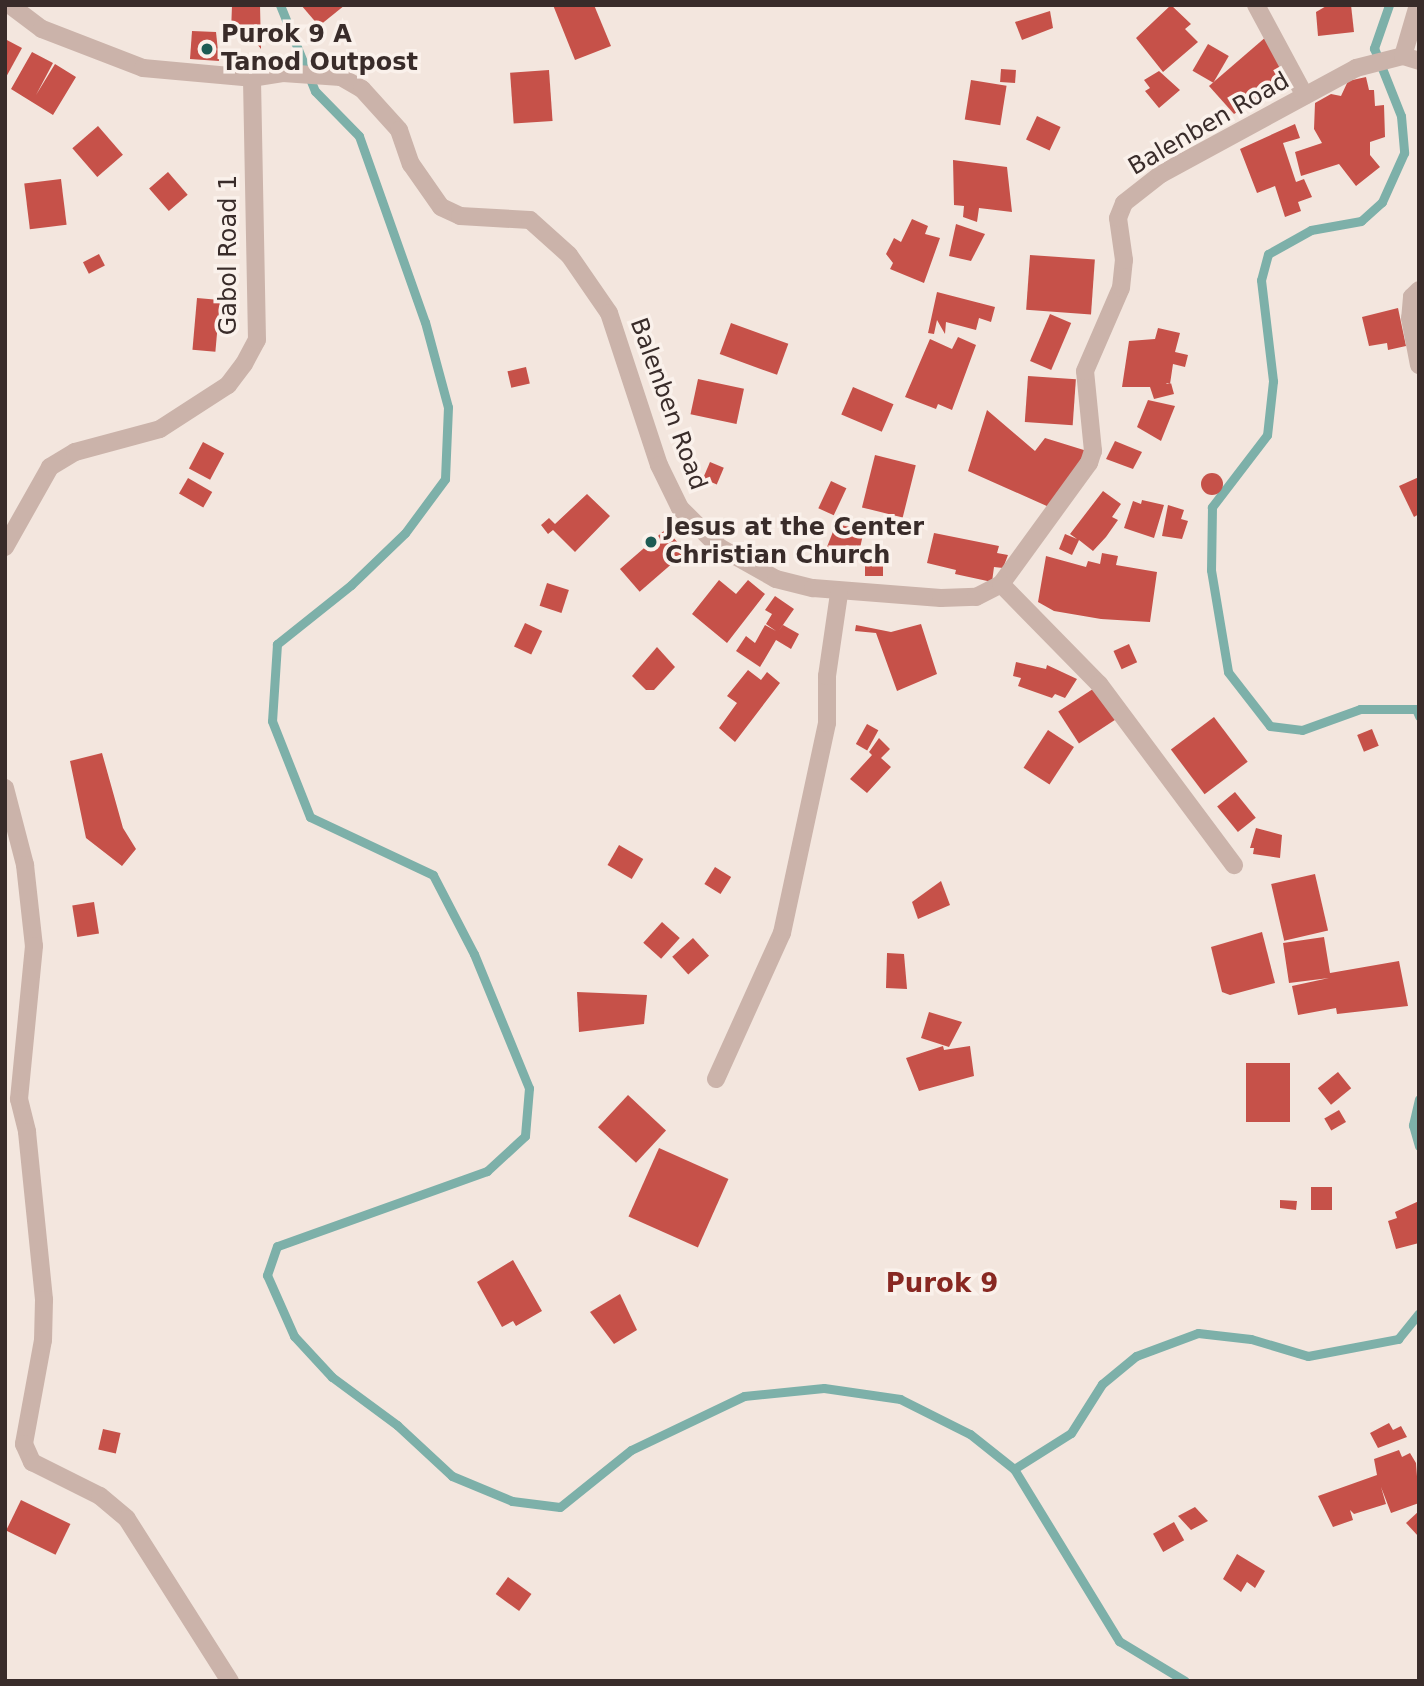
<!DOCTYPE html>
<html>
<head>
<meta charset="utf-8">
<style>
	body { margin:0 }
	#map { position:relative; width:1424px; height:1686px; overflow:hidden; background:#f3e6de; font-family:"DejaVu Sans",sans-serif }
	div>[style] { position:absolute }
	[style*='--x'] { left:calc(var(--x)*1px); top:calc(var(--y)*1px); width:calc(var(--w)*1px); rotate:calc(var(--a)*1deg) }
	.stream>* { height:9px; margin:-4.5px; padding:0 4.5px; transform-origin:4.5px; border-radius:4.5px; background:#7db0a9 }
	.building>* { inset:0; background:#c65149; transform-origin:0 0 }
	.round { border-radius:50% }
	.street>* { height:18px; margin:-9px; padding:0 9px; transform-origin:9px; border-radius:9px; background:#cbb3aa }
	.dots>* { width:19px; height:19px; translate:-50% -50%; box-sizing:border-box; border:4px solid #faf1eb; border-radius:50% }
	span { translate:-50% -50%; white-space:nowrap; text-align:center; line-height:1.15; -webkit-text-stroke:7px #faf1eb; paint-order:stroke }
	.poi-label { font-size:24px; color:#392c2a; font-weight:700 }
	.left { translate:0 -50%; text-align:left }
	.street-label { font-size:24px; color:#392c2a }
	.neighbourhood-label { font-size:26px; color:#882822; font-weight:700 }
	.frame { position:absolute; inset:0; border:7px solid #392c2a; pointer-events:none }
</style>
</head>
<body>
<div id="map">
	<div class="stream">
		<i style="--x:280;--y:5;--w:93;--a:67.9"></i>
		<i style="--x:315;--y:91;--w:63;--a:45.6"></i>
		<i style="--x:359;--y:136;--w:197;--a:70.5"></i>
		<i style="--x:425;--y:322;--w:88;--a:74.9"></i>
		<i style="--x:448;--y:407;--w:72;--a:92.4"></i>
		<i style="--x:445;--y:479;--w:67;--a:126.5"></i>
		<i style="--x:405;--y:533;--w:75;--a:136.1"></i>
		<i style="--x:351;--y:585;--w:95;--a:141.4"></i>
		<i style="--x:277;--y:644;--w:77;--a:93.7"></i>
		<i style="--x:272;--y:721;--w:103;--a:68.4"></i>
		<i style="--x:310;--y:817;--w:136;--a:25.2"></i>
		<i style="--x:433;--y:875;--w:89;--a:62.6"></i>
		<i style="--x:474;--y:954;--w:145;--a:67.7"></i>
		<i style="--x:529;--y:1088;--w:48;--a:94.8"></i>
		<i style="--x:525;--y:1136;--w:52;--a:137.4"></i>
		<i style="--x:487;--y:1171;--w:223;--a:160.3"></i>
		<i style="--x:277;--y:1246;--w:31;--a:109"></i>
		<i style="--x:267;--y:1275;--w:67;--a:66.1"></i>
		<i style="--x:294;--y:1336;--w:56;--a:47.2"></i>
		<i style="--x:332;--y:1377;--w:81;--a:36.4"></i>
		<i style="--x:397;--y:1425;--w:75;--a:42.8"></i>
		<i style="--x:452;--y:1476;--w:65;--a:22.6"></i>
		<i style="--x:512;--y:1501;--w:48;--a:7.1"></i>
		<i style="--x:560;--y:1507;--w:91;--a:-38.8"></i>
		<i style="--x:631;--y:1450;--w:125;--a:-25.5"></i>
		<i style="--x:744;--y:1396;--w:80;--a:-5.7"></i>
		<i style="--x:824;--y:1388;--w:77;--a:8.2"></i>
		<i style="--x:900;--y:1399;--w:78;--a:26.6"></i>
		<i style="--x:970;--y:1434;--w:56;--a:38.5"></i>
		<i style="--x:1014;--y:1469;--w:202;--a:58.6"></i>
		<i style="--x:1119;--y:1641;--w:77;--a:31.2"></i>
		<i style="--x:1389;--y:5;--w:46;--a:109.2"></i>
		<i style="--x:1374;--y:48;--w:73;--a:68.3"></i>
		<i style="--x:1401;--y:116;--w:37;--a:85"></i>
		<i style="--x:1404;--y:153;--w:54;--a:114.2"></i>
		<i style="--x:1382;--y:202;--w:28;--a:138"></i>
		<i style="--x:1361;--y:221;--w:51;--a:169.8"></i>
		<i style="--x:1311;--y:230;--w:49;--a:150.8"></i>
		<i style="--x:1268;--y:254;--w:27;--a:105"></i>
		<i style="--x:1261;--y:280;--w:102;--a:83.2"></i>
		<i style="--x:1273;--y:381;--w:54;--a:96.3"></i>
		<i style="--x:1267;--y:435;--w:91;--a:127.4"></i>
		<i style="--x:1212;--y:507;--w:63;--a:90.9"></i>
		<i style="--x:1211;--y:570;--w:103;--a:80.5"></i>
		<i style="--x:1228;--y:672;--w:68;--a:52.1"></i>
		<i style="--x:1270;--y:726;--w:32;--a:7"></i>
		<i style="--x:1302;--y:730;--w:62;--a:-19.9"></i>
		<i style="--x:1360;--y:709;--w:56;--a:0"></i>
		<i style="--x:1416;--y:709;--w:8;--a:67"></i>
		<i style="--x:1419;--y:1099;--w:27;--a:103"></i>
		<i style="--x:1413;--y:1125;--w:22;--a:74"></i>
		<i style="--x:1014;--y:1469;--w:67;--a:-32.3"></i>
		<i style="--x:1071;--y:1433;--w:58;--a:-57.7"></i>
		<i style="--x:1102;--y:1384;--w:44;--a:-39.5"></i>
		<i style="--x:1136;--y:1356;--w:66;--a:-20.4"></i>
		<i style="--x:1198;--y:1333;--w:53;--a:6.5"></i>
		<i style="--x:1251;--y:1339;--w:59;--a:16.6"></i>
		<i style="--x:1308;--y:1356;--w:92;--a:-10.7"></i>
		<i style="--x:1398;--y:1339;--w:33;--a:-51"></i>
	</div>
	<div class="building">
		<i style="clip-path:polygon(232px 5px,260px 5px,261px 49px,250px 35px,231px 32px)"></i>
		<i style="clip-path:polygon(301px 5px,345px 5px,319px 26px)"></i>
		<i style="clip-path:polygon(553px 5px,594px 5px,611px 46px,575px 60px)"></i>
		<i style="clip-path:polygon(1171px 5px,1191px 24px,1185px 29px,1198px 42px,1163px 72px,1136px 38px)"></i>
		<i style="clip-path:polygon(1328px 5px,1351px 5px,1354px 32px,1318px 36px,1316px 12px)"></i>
		<i style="clip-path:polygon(1050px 11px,1053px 28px,1022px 40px,1015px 22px)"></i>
		<i style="clip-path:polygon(192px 31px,216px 32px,219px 61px,190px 59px)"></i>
		<i style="clip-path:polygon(1267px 36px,1292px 79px,1234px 114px,1209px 86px)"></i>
		<i style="clip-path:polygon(5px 39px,22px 48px,5px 79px)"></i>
		<i style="left:1208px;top:44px;width:24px;height:31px;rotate:30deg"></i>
		<i style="clip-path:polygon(32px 52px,53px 63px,36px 95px,55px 64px,76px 77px,53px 115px,11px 89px)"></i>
		<i style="left:1001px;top:69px;width:15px;height:13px;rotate:4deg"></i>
		<i style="left:549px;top:70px;width:51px;height:39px;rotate:86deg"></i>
		<i style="clip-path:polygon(1159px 71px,1180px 90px,1159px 108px,1145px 91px,1150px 88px,1144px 80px)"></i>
		<i style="clip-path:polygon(1366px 77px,1369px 90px,1374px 90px,1375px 106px,1384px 105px,1385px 137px,1370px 142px,1370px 155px,1380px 167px,1356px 186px,1339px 164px,1301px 176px,1295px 152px,1322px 143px,1314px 129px,1315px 103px,1331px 94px,1341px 96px,1348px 81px)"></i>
		<i style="left:971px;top:80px;width:36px;height:40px;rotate:9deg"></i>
		<i style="left:1037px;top:116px;width:26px;height:26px;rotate:25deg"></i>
		<i style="clip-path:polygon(1295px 124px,1300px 138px,1283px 143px,1296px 182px,1304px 179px,1312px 197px,1298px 202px,1301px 211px,1285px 217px,1275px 186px,1257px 193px,1240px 149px)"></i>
		<i style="left:98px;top:126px;width:38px;height:34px;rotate:49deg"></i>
		<i style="clip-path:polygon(953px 160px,1007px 167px,1012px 212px,979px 208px,977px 222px,963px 217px,964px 206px,954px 205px)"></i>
		<i style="left:168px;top:172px;width:30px;height:25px;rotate:49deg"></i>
		<i style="left:61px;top:179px;width:46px;height:37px;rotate:83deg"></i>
		<i style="clip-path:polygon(912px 219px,928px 226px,925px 234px,940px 238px,924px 283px,890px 269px,893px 263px,886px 254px,894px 238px,901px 242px)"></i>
		<i style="clip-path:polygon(956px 224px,985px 234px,971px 261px,949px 256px)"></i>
		<i style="left:99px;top:254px;width:13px;height:18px;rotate:63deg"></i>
		<i style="left:1030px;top:255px;width:65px;height:55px;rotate:4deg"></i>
		<i style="clip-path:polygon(937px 292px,995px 307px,991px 322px,979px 318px,976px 330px,946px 322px,945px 334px,937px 320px,934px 334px,928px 333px)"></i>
		<i style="left:197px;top:298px;width:23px;height:52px;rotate:5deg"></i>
		<i style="clip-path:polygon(1398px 308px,1406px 346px,1388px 350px,1387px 343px,1369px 346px,1362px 317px)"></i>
		<i style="left:1050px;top:314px;width:23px;height:51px;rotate:23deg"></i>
		<i style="left:731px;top:323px;width:61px;height:33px;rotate:20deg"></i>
		<i style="clip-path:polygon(1158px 328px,1180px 333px,1175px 352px,1188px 355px,1185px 367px,1173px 364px,1170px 384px,1166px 383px,1167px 384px,1170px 384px,1171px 383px,1174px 394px,1154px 399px,1150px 387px,1122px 387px,1129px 341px,1155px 339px)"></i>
		<i style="clip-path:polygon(958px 337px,976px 345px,952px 410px,938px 404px,936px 409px,905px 397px,930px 339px,952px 349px)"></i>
		<i style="left:526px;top:367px;width:17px;height:19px;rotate:77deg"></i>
		<i style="left:1028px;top:376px;width:48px;height:46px;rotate:4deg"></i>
		<i style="left:698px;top:379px;width:47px;height:36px;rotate:12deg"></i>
		<i style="left:853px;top:387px;width:44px;height:30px;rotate:23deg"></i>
		<i style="clip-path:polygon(1148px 400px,1175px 406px,1161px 441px,1137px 427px)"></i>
		<i style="clip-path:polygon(987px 410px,1035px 451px,1045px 438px,1087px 451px,1049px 507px,968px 471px)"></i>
		<i style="clip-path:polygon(1115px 441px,1142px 452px,1133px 469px,1106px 459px)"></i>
		<i style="left:203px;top:442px;width:24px;height:30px;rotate:28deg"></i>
		<i style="left:875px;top:455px;width:42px;height:54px;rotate:14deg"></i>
		<i style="left:710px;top:462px;width:15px;height:18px;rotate:23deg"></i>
		<i class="round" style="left:1201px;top:473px;width:22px;height:22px"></i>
		<i style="clip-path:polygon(1419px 477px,1419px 514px,1414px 517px,1399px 486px)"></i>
		<i style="left:188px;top:478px;width:28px;height:18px;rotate:30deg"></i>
		<i style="left:831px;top:481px;width:17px;height:30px;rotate:25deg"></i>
		<i style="clip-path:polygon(1103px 491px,1121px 504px,1112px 517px,1118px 520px,1106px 537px,1093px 551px,1079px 540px,1072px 555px,1059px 549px,1065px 534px,1077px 539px,1070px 534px)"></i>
		<i style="clip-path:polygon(587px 494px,610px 516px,575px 552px,553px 530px,548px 534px,541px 525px,549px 518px,555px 524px)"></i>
		<i style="clip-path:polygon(1142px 500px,1164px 505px,1154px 538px,1124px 528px,1133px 501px,1141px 504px)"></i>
		<i style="clip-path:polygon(1168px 505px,1184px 510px,1181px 519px,1188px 521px,1182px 539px,1162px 536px)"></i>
		<i style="clip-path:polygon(836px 524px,864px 530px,856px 566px,827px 560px,825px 552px)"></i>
		<i style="left:666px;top:529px;width:30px;height:61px;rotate:49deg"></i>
		<i style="clip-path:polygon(934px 533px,999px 546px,997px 553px,1008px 555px,1003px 568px,994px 567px,992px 582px,955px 574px,956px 570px,927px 563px)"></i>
		<i style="clip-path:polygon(1102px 553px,1118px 556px,1116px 565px,1157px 572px,1150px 622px,1101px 619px,1054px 611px,1038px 602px,1046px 556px,1086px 567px,1088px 561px,1100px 564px)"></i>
		<i style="left:883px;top:564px;width:12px;height:18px;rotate:90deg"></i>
		<i style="clip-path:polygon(719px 580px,736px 594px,748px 580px,765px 594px,727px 643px,692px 614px)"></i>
		<i style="left:547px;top:583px;width:23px;height:24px;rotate:18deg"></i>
		<i style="clip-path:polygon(775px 596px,794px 609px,778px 632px,783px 625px,799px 634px,791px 649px,776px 640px,760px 667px,736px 651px,746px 636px,755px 643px,765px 625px,776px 631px,766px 624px,772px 614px,765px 610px)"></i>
		<i style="left:525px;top:623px;width:19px;height:26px;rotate:25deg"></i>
		<i style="clip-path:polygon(921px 624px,937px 674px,897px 691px,876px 633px,855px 631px,856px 625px,891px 632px)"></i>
		<i style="left:1129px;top:644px;width:20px;height:17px;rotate:66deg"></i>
		<i style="clip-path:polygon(657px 647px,675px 667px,654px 690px,646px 690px,632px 676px)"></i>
		<i style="clip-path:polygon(1016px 662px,1046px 669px,1047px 665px,1077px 679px,1065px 698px,1055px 694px,1052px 698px,1018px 686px,1021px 678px,1013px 676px)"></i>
		<i style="clip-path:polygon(748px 670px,761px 680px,767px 672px,780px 683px,735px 742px,719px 728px,737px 703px,727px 696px)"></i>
		<i style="left:1096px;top:687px;width:38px;height:45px;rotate:57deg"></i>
		<i style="left:1214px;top:717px;width:56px;height:54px;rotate:53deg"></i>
		<i style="left:867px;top:724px;width:13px;height:23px;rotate:29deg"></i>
		<i style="left:1372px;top:729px;width:18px;height:16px;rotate:68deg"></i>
		<i style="left:1048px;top:730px;width:31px;height:45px;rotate:33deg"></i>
		<i style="clip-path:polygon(879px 738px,890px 749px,881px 758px,891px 767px,867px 793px,850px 779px,872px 755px,869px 752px)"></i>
		<i style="clip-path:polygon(102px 753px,123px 828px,136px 849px,122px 866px,86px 838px,70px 761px)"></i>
		<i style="left:1235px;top:792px;width:33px;height:23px;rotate:51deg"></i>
		<i style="clip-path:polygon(1256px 828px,1282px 835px,1280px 858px,1253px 854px,1254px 848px,1250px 848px)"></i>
		<i style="left:619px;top:845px;width:28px;height:23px;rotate:30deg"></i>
		<i style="left:715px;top:867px;width:19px;height:20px;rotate:32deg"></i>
		<i style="left:1315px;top:874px;width:58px;height:45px;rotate:77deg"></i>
		<i style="clip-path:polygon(941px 881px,950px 905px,918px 919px,912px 902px)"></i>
		<i style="left:94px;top:902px;width:32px;height:22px;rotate:81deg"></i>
		<i style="left:662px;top:922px;width:24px;height:28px;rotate:42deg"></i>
		<i style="clip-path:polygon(1262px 932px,1275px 983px,1230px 995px,1222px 992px,1211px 947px)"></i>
		<i style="clip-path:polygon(1324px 937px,1330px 973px,1399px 961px,1408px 1006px,1337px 1014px,1336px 1008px,1298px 1015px,1292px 986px,1329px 978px,1289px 983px,1283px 943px)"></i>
		<i style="left:693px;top:938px;width:24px;height:28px;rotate:48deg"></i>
		<i style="clip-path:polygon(887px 953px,904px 954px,907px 989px,886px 988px)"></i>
		<i style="clip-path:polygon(577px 992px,647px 995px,644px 1024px,579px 1032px)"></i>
		<i style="clip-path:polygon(929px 1012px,962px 1022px,949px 1047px,921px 1038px)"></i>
		<i style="clip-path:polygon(943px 1046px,944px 1050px,970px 1046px,974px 1076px,919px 1091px,906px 1058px)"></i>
		<i style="left:1246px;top:1063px;width:44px;height:59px"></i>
		<i style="left:1338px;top:1072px;width:21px;height:26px;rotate:51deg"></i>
		<i style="left:628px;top:1095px;width:52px;height:44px;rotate:43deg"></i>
		<i style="left:1339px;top:1110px;width:14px;height:17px;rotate:60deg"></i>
		<i style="left:659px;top:1148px;width:76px;height:75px;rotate:24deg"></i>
		<i style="left:1311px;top:1187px;width:21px;height:23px"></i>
		<i style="clip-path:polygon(1280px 1200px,1297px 1201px,1296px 1210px,1280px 1208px)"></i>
		<i style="clip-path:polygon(1419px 1201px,1419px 1243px,1396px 1249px,1388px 1221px,1397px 1218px,1395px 1212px)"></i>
		<i style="clip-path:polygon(513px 1260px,542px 1311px,516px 1326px,513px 1321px,502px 1327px,477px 1282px)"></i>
		<i style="clip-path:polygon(620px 1294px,637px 1330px,614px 1344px,590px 1312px)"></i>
		<i style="clip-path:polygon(1389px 1423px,1393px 1430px,1401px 1426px,1407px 1437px,1378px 1448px,1370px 1433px)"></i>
		<i style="left:103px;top:1429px;width:18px;height:21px;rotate:13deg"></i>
		<i style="clip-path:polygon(1399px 1450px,1402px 1457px,1410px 1453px,1416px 1463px,1419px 1503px,1391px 1513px,1381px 1487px,1386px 1504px,1354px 1514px,1350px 1510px,1353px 1520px,1333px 1527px,1318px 1496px,1377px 1475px,1374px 1459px)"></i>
		<i style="left:21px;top:1500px;width:55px;height:34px;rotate:26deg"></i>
		<i style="clip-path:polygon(1195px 1507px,1208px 1521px,1191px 1530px,1178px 1516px)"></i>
		<i style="clip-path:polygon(1419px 1511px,1419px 1537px,1406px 1523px)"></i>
		<i style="left:1174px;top:1522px;width:21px;height:24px;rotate:61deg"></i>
		<i style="clip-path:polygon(1237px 1554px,1265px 1571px,1255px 1588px,1247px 1582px,1241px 1592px,1223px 1579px)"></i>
		<i style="left:508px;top:1577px;width:29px;height:21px;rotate:36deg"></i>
	</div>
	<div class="street">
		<i style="--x:10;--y:5;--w:40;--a:37"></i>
		<i style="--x:42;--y:29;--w:108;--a:21.1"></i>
		<i style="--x:143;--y:68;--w:109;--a:5.2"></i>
		<i style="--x:252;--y:78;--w:31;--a:-9"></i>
		<i style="--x:283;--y:73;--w:58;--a:3.9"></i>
		<i style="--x:341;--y:77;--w:24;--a:30"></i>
		<i style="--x:362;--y:89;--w:55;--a:47.9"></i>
		<i style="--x:399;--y:130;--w:36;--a:71"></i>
		<i style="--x:411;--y:164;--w:52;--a:55.1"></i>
		<i style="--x:441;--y:207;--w:21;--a:25"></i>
		<i style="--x:460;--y:216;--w:70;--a:3.3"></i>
		<i style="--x:530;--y:220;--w:52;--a:41.9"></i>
		<i style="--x:569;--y:255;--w:70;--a:55.4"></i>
		<i style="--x:609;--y:313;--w:160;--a:71.8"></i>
		<i style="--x:659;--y:465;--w:48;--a:64"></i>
		<i style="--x:680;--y:508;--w:55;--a:45"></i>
		<i style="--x:719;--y:547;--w:65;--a:29.3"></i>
		<i style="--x:776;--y:579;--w:38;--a:14"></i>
		<i style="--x:813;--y:588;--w:128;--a:4.5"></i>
		<i style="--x:941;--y:598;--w:35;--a:-2"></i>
		<i style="--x:976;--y:597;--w:28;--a:-27"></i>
		<i style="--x:1001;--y:584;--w:150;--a:-54"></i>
		<i style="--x:1089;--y:463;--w:13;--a:-72"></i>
		<i style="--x:1093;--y:451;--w:80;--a:-95.7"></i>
		<i style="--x:1085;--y:371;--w:90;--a:-66.6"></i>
		<i style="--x:1121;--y:288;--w:28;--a:-84"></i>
		<i style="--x:1124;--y:260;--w:42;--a:-98.1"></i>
		<i style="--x:1118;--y:218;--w:16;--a:-68"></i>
		<i style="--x:1124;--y:203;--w:47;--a:-38.1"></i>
		<i style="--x:1161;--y:174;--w:222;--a:-28.5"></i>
		<i style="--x:1356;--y:68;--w:49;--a:-14.3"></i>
		<i style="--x:1403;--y:56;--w:17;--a:17"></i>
		<i style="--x:1256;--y:5;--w:103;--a:61.7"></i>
		<i style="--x:1403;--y:56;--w:53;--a:-73.6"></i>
		<i style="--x:1419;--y:290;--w:10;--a:135"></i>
		<i style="--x:1412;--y:297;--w:21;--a:95"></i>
		<i style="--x:1410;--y:318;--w:48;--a:79.2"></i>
		<i style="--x:5;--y:547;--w:92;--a:-60.6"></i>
		<i style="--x:50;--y:467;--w:29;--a:-31"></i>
		<i style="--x:75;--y:452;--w:88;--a:-15.1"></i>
		<i style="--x:160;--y:429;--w:81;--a:-32.9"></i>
		<i style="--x:228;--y:385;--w:26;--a:-53"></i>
		<i style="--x:244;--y:364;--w:27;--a:-62"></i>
		<i style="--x:257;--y:340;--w:262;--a:-91.1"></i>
		<i style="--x:1001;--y:584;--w:140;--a:45.6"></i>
		<i style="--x:1099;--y:684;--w:226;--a:53.3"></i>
		<i style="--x:5;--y:788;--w:80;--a:75.4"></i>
		<i style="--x:25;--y:865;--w:81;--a:83.7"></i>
		<i style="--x:34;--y:946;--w:154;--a:95.6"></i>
		<i style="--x:19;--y:1099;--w:34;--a:76"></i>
		<i style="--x:27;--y:1132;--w:169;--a:84.2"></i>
		<i style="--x:44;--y:1300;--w:40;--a:91.4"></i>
		<i style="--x:43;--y:1340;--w:106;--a:100.4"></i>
		<i style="--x:24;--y:1444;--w:20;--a:66"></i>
		<i style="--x:32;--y:1462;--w:76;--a:26.6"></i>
		<i style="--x:100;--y:1496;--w:35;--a:40"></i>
		<i style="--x:127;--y:1519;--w:192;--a:57.6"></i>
		<i style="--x:716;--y:1079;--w:160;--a:-65.7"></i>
		<i style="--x:782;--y:933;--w:215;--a:-77.9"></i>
		<i style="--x:827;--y:723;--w:47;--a:-90"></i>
		<i style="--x:827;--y:676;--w:83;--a:-81.7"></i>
	</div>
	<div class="dots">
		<i style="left:207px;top:49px;background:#1e5b54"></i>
		<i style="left:651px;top:542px;background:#1e5b54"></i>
	</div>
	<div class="poi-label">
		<span class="left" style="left:221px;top:49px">Purok 9 A<br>Tanod Outpost</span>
		<span class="left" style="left:665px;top:542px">Jesus at the Center<br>Christian Church</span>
	</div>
	<div class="street-label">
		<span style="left:1209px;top:124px;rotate:-30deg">Balenben Road</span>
		<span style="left:229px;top:255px;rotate:-90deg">Gabol Road 1</span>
		<span style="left:668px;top:404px;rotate:70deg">Balenben Road</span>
	</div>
	<div class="neighbourhood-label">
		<span style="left:942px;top:1284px">Purok 9</span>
	</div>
	<div class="frame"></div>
</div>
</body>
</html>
